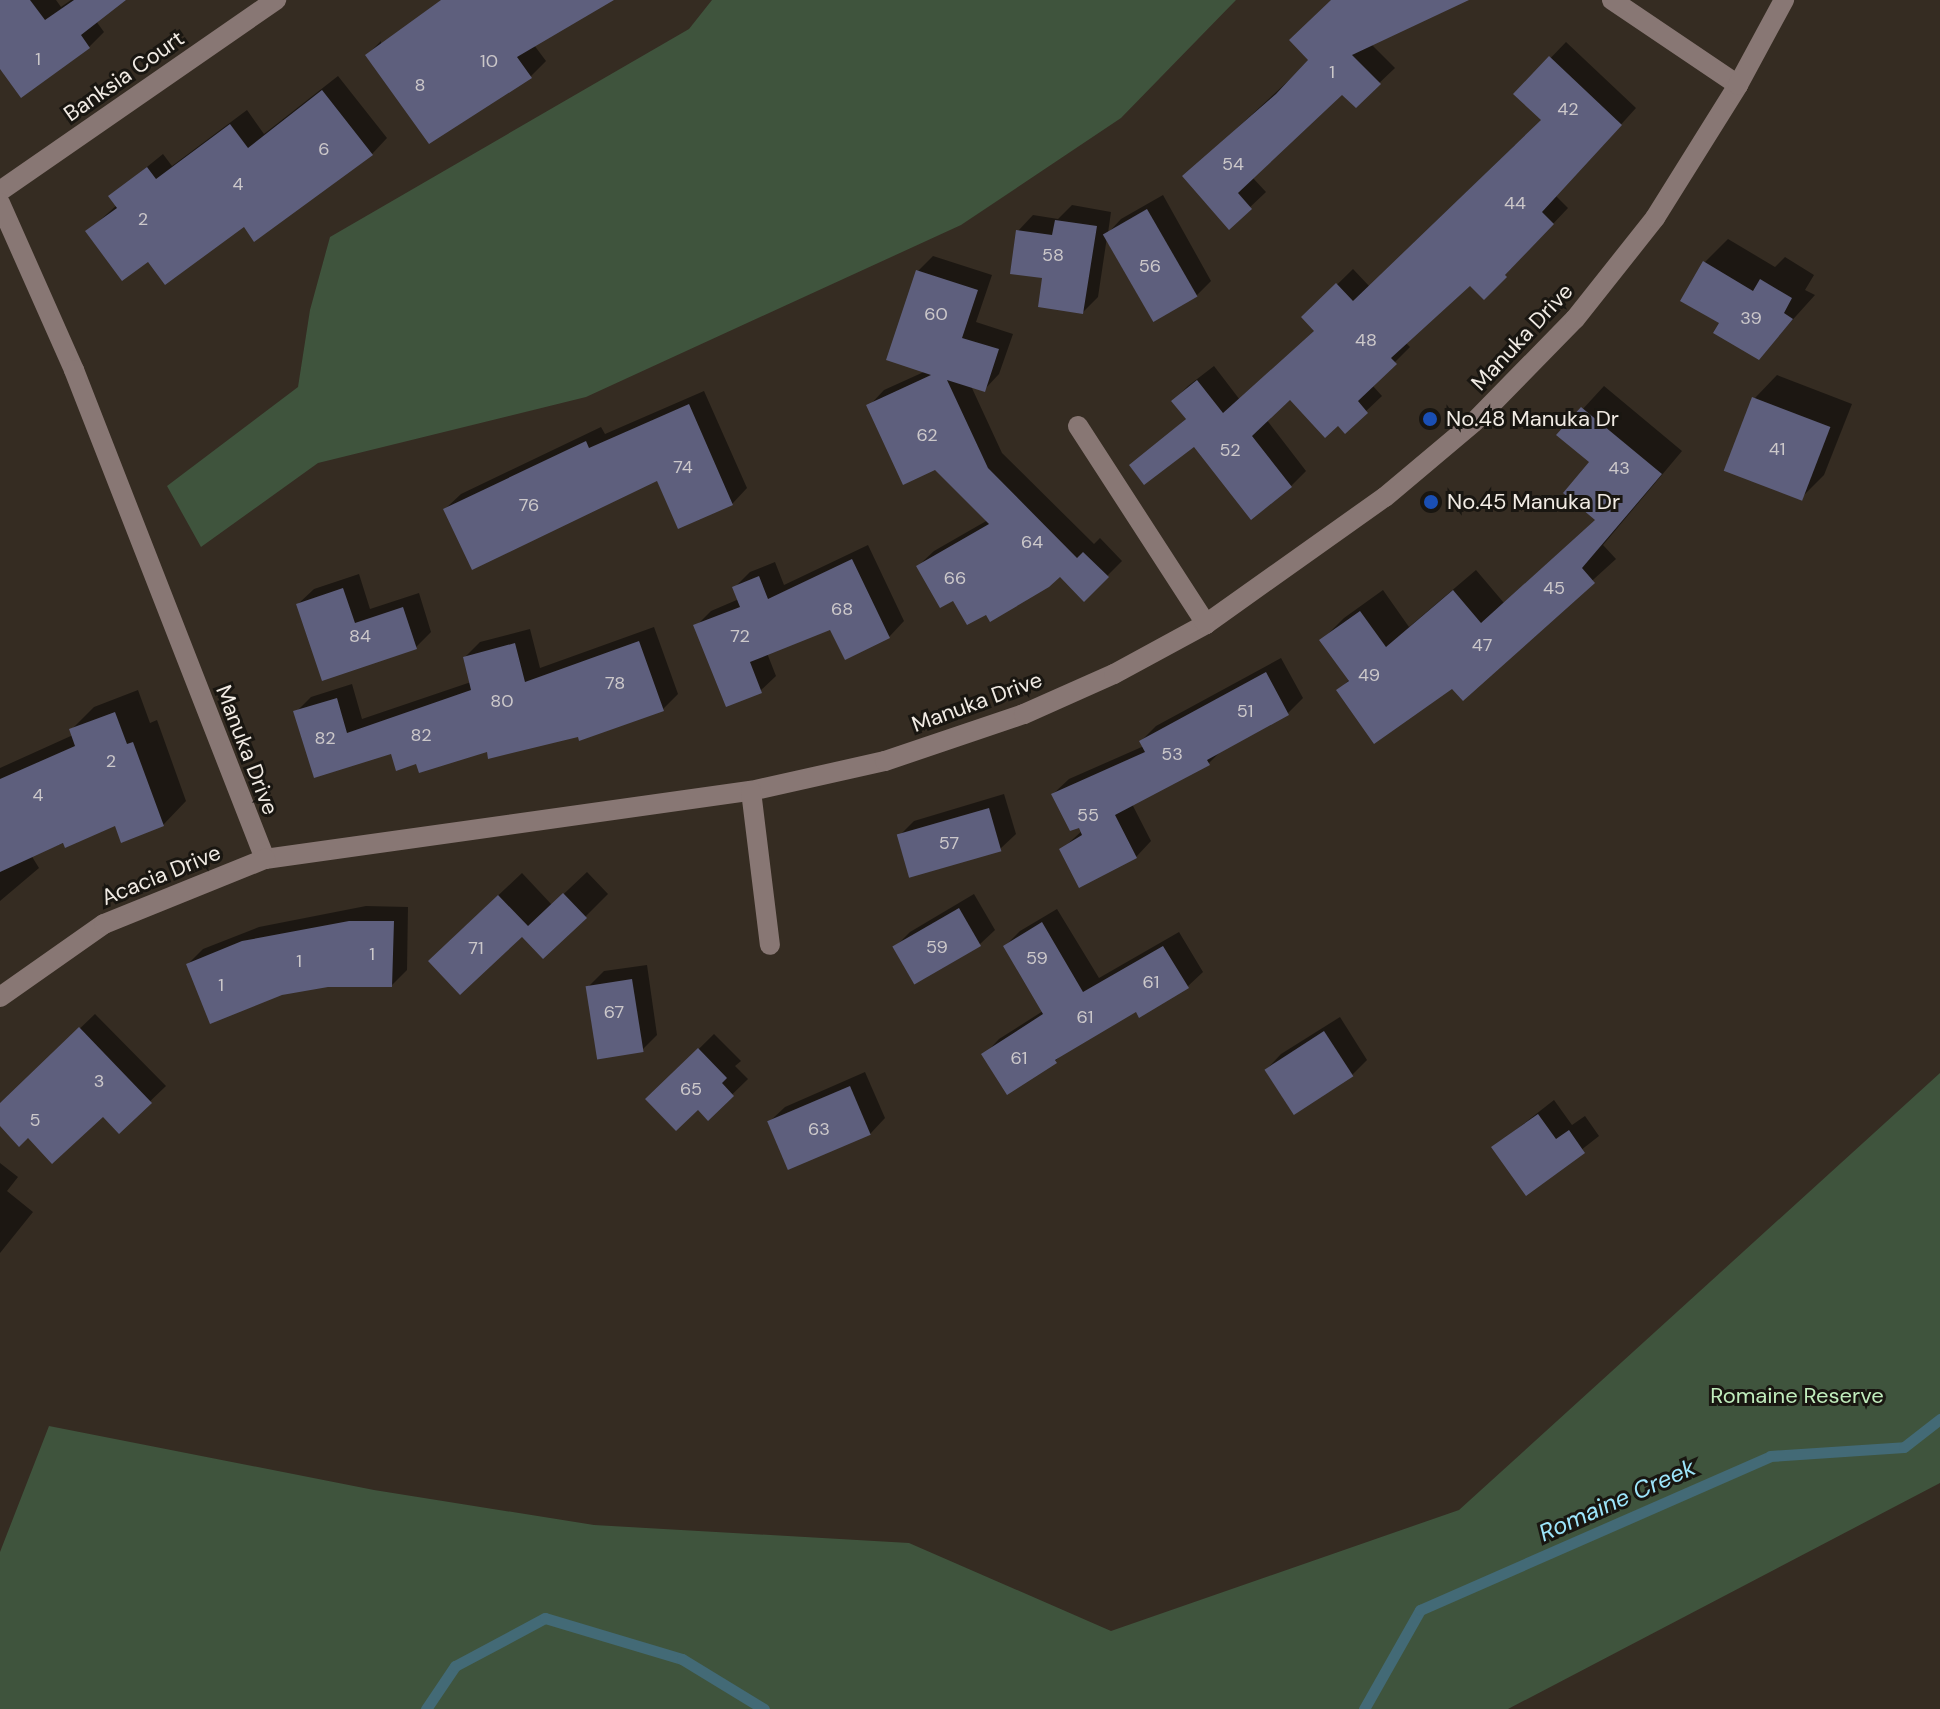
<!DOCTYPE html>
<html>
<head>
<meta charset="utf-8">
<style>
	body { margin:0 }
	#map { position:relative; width:1940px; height:1709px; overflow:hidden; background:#352c22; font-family:"DM Sans",sans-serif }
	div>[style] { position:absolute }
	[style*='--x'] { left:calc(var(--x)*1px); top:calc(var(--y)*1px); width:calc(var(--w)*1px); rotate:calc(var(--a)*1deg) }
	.green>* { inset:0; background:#3f543d }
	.shadow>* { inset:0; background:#0007 }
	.stream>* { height:11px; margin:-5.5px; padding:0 5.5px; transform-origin:5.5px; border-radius:5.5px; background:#436a76 }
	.building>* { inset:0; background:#5e5f7d; transform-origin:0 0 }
	.minor>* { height:20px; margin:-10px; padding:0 10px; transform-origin:10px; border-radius:10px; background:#887774 }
	.dots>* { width:22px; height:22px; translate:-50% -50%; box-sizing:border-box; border:4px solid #191611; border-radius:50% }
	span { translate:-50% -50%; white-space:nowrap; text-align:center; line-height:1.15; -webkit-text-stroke:6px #191611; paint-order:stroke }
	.number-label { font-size:18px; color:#ccc8ca }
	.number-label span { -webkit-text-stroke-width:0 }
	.street-label { font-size:22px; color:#f1ebe4 }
	.poi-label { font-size:22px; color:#f1ebe4 }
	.left { translate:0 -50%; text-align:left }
	.park-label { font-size:22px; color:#c0ecbc }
	.water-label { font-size:24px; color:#9de5fb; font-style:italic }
</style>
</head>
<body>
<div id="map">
	<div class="green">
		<i style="clip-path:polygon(712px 0,1236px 0,1121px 118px,961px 225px,586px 397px,318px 463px,201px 547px,167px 486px,298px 387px,310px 310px,330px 237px,689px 29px)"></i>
		<i style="clip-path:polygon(1940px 1073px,1940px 1483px,1508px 1709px,0 1709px,0 1552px,49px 1426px,374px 1490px,594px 1525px,909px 1543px,1111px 1631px,1459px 1510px)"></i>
	</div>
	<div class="shadow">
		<i style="clip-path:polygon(0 0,56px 0,61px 7px,71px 0,122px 0,96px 21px,104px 32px,89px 47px,0 66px)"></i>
		<i style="clip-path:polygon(444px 0,609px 0,534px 45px,546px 61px,531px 76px,367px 55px,381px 41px,381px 46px)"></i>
		<i style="clip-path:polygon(1333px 0,1464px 0,1371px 44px,1395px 68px,1356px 105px,1342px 92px,1252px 177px,1266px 192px,1229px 227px,1185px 176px,1311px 60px)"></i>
		<i style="clip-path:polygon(1566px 42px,1636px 108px,1556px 196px,1568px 208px,1484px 297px,1470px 283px,1405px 342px,1410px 347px,1372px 385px,1382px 396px,1345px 431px,1338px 423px,1290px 397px,1266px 419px,1306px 471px,1291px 486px,1194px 444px,1132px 466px,1187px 418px,1173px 401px,1188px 386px,1214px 366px,1240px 400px,1316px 330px,1304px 317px,1353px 269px,1370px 287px,1515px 145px,1518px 147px,1544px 120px,1516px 94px)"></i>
		<i style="clip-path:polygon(338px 76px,387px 138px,372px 154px,255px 239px,244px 224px,148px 259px,88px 231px,117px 205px,111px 196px,163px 154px,172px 166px,247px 110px,264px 134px)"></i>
		<i style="clip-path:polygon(1163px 195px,1211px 281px,1196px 296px,1107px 237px,1098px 297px,1083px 312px,1045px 277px,1018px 231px,1033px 215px,1058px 219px,1072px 205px,1111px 212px,1108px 233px,1121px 219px)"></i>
		<i style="clip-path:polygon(1728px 239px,1775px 267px,1785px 257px,1814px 275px,1805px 290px,1815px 295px,1759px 357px,1721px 323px,1705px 262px)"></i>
		<i style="clip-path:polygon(933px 256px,992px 275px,976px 322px,1013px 334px,999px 374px,984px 390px,971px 386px,1002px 453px,1094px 544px,1100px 538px,1122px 561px,1084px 599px,1060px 574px,987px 612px,954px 598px,918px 566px,934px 551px,988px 520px,869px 406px,884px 390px,926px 371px,918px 271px)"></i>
		<i style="clip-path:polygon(1777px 375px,1852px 404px,1824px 475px,1801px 498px,1754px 399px)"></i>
		<i style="clip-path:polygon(1604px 386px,1682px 451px,1603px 545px,1616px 559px,1463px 698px,1452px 686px,1339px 690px,1350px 679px,1322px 640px,1344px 618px,1383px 590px,1409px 627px,1476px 570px,1504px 603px,1597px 519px,1592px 462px,1559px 435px)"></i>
		<i style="clip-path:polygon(704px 391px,747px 488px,732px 504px,658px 478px,445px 509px,461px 494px,601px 427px,605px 434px)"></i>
		<i style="clip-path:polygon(868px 545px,904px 621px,889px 637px,831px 627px,767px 653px,776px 676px,760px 691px,696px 626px,711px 611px,739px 599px,734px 588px,750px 572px,775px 562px,784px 585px)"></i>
		<i style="clip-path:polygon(359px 574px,370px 609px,419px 593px,431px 632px,416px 647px,298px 604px,314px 589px)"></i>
		<i style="clip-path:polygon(654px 627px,678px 694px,663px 709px,417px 762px,296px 712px,311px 697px,352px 684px,362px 719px,471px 682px,465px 657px,480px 642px,530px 629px,540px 668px)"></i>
		<i style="clip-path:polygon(1281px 658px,1303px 698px,1288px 713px,1224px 748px,1208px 764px,1132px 804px,1151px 841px,1136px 857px,1062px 849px,1083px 830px,1053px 794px,1069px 779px,1144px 746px,1141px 741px,1156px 726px)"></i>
		<i style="clip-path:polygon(138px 690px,150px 723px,157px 720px,186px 801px,163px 825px,116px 824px,31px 855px,39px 868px,0 901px,0 768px,73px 735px,71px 730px,94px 707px)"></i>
		<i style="clip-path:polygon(1004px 794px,1016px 834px,1000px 849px,899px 836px,914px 821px)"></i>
		<i style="clip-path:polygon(587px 872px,608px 894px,585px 917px,522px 934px,453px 938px,522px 873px,552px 905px)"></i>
		<i style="clip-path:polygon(974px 894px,995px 930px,979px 945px,895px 947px,910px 932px)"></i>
		<i style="clip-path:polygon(366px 906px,408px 907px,407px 970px,392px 985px,188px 964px,203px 949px,259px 927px)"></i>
		<i style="clip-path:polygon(1057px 909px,1099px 978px,1179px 932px,1203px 972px,1187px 987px,1136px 1009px,1066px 1051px,1055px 1061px,984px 1055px,999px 1039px,1043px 1011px,1005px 946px,1020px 931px)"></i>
		<i style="clip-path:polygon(647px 965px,657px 1035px,642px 1050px,588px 987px,604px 971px)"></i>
		<i style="clip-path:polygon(95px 1014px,166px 1086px,119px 1131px,103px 1114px,28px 1135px,0 1123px,0 1105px)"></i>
		<i style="clip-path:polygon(1340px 1017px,1367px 1060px,1352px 1075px,1266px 1070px,1281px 1054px)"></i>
		<i style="clip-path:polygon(714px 1034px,741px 1061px,735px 1066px,748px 1079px,708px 1118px,698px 1107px,648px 1099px)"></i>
		<i style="clip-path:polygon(865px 1072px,885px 1118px,870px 1134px,769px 1122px,785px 1107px)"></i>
		<i style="clip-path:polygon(1554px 1100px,1572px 1125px,1585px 1116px,1599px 1136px,1526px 1193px,1494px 1147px)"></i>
		<i style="clip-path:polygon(0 1163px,18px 1177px,7px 1191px,33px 1212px,0 1253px)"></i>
	</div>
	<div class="stream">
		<i style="--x:426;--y:1709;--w:52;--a:-56"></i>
		<i style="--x:455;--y:1666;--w:102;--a:-28.1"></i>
		<i style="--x:545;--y:1618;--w:143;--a:16.7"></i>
		<i style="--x:682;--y:1659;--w:96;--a:31.4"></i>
		<i style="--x:1364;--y:1709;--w:114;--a:-60.5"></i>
		<i style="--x:1420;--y:1610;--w:382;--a:-23.7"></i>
		<i style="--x:1770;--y:1456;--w:134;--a:-3.8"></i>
		<i style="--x:1904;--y:1447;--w:46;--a:-37.9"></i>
	</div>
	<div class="building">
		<i style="clip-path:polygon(0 0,30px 0,45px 20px,74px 0,126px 0,81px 35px,90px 48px,21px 98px,0 69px)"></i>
		<i style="clip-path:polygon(441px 0,614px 0,517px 57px,532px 78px,429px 144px,365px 55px)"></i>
		<i style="clip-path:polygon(1331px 0,1469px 0,1352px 55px,1381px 84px,1356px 108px,1342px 95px,1238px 193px,1252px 209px,1229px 230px,1182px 176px,1276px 94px,1308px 60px,1289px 40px)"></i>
		<i style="clip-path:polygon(1549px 56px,1622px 125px,1542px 212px,1554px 224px,1505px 275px,1507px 277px,1484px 300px,1470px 286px,1391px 358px,1397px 364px,1358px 401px,1368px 413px,1345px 434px,1338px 426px,1325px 438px,1290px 400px,1252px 436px,1292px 487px,1251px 520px,1194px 447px,1144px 485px,1129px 465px,1186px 419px,1171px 401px,1197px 380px,1223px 413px,1314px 331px,1301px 317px,1336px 283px,1353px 301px,1541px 120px,1513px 94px)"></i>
		<i style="clip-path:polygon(322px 90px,373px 155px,254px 242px,244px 227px,165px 285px,148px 262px,122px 281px,85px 231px,117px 208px,108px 196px,147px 167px,156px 179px,230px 124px,248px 148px)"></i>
		<i style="left:1147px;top:209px;width:101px;height:51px;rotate:60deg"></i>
		<i style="clip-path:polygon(1055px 220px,1097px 226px,1083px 314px,1038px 307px,1042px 278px,1010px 274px,1016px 230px,1052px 235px)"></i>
		<i style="clip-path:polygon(1703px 261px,1753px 291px,1760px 279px,1792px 298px,1784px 313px,1793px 319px,1759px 360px,1713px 333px,1719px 323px,1680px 301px)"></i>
		<i style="clip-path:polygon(916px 270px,978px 290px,962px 338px,999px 349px,985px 392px,947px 380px,988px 468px,1077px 558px,1083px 552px,1109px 577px,1084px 602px,1060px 577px,1049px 587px,990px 622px,986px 615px,967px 625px,953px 601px,940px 608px,916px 566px,989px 524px,935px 470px,903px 485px,866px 405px,931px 375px,886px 360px)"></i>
		<i style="left:1752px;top:397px;width:84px;height:79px;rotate:21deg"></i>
		<i style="clip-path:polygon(689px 404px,733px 505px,678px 529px,657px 481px,472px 570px,443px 509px,586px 441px,589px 448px)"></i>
		<i style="clip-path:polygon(1581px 407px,1662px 474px,1582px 568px,1595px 583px,1463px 701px,1452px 689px,1374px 744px,1336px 690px,1349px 681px,1319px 640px,1360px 611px,1386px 647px,1453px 590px,1481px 623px,1595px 520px,1563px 493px,1589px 462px,1556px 435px)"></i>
		<i style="clip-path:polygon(852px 559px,890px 638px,845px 660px,830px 630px,750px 662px,762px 693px,726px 707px,693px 625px,740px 607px,732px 587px,759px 576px,768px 599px)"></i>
		<i style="clip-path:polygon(343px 588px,355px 623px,403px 607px,417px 649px,322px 681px,296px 604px)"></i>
		<i style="clip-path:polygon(639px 641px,664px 711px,579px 741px,578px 737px,488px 759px,487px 752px,419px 773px,416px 764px,396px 771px,391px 754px,314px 778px,293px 711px,337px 698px,347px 733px,471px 690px,463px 657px,515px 643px,525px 682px)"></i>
		<i style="clip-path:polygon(1266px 672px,1289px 715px,1207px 760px,1210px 765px,1115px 815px,1137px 858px,1079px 888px,1059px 849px,1082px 835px,1079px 828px,1070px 831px,1051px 794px,1145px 752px,1139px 741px)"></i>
		<i style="clip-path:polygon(115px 712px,127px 744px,133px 742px,164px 826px,121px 843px,115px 826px,65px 848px,63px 843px,0 872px,0 779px,75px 746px,69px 729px)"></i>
		<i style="left:989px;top:808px;width:45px;height:96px;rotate:74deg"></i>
		<i style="clip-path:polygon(563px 893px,587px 918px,543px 959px,522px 937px,460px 995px,428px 961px,498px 895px,528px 926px)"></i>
		<i style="left:959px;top:908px;width:44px;height:77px;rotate:60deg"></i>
		<i style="clip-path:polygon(349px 921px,394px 921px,392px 987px,328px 987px,282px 995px,210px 1024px,186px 964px,242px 941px)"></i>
		<i style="clip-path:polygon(1042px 922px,1083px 992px,1163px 946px,1189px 988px,1139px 1018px,1136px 1012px,1055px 1060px,1057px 1063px,1007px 1095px,981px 1054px,1043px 1014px,1003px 946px)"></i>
		<i style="left:632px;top:979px;width:74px;height:47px;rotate:81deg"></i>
		<i style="clip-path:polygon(79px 1027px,152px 1103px,119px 1134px,103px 1117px,52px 1164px,28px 1138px,19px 1147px,0 1126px,0 1103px)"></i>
		<i style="left:1324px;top:1031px;width:54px;height:71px;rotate:57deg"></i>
		<i style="clip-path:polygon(698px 1048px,727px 1078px,722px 1083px,734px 1096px,708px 1121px,698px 1110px,676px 1131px,645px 1099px)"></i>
		<i style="left:850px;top:1086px;width:53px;height:90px;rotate:67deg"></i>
		<i style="clip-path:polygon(1538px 1114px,1556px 1139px,1569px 1130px,1585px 1153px,1526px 1196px,1491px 1147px)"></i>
	</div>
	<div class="minor">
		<i style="--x:1612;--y:0;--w:152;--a:34"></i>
		<i style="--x:0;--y:191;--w:336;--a:-34.7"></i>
		<i style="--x:0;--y:203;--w:183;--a:66.1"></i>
		<i style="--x:74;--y:370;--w:525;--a:68.66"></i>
		<i style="--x:265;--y:859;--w:491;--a:-8"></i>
		<i style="--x:751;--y:791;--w:137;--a:-12.6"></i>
		<i style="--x:885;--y:761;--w:147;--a:-18.7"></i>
		<i style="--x:1024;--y:714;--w:98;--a:-24"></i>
		<i style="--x:1114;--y:674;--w:105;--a:-28.5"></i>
		<i style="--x:1206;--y:624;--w:219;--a:-35.4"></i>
		<i style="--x:1385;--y:497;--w:116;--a:-40.1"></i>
		<i style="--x:1474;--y:422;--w:144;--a:-45.6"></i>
		<i style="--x:1575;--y:319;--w:129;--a:-51.6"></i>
		<i style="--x:1655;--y:218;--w:157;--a:-58"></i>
		<i style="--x:1738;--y:85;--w:97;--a:-61.6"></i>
		<i style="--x:1078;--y:426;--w:236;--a:57.1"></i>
		<i style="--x:751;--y:791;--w:155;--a:83"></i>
		<i style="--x:0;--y:997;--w:127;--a:-35.1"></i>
		<i style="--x:104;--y:924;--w:174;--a:-22"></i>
	</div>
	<div class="dots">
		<i style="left:1430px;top:419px;background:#1a4fb4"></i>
		<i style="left:1431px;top:502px;background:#1a4fb4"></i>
	</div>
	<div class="number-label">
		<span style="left:38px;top:59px">1</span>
		<span style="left:489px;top:61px">10</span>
		<span style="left:1332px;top:72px">1</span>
		<span style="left:420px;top:85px">8</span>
		<span style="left:1568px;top:109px">42</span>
		<span style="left:324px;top:149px">6</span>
		<span style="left:1233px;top:164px">54</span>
		<span style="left:238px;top:184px">4</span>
		<span style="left:1515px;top:203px">44</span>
		<span style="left:143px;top:219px">2</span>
		<span style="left:1053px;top:255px">58</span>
		<span style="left:1150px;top:266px">56</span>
		<span style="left:936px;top:314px">60</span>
		<span style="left:1751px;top:318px">39</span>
		<span style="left:1366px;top:340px">48</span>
		<span style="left:927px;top:435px">62</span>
		<span style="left:1777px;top:449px">41</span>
		<span style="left:1230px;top:450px">52</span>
		<span style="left:683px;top:467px">74</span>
		<span style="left:1619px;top:468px">43</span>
		<span style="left:529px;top:505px">76</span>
		<span style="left:1032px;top:542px">64</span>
		<span style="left:955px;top:578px">66</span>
		<span style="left:1554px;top:588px">45</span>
		<span style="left:842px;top:609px">68</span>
		<span style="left:360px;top:636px">84</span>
		<span style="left:740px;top:636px">72</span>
		<span style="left:1482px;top:645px">47</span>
		<span style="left:1369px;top:675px">49</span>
		<span style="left:615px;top:683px">78</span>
		<span style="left:502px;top:701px">80</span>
		<span style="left:1245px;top:711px">51</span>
		<span style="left:421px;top:735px">82</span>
		<span style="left:325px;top:738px">82</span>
		<span style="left:1172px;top:754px">53</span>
		<span style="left:111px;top:761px">2</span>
		<span style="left:38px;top:795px">4</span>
		<span style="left:1088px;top:815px">55</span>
		<span style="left:949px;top:843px">57</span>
		<span style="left:937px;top:947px">59</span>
		<span style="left:476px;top:948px">71</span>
		<span style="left:372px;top:954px">1</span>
		<span style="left:1037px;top:958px">59</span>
		<span style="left:299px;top:961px">1</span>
		<span style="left:1151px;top:982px">61</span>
		<span style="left:221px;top:985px">1</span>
		<span style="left:614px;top:1012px">67</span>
		<span style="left:1085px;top:1017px">61</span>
		<span style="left:1019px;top:1058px">61</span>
		<span style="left:99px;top:1081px">3</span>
		<span style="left:691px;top:1089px">65</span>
		<span style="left:35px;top:1120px">5</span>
		<span style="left:819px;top:1129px">63</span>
	</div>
	<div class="street-label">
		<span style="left:124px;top:76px;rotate:-35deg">Banksia Court</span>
		<span style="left:1522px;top:337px;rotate:-47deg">Manuka Drive</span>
		<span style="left:977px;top:702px;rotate:-20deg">Manuka Drive</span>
		<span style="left:247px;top:750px;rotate:69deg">Manuka Drive</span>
		<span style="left:161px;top:875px;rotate:-22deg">Acacia Drive</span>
	</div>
	<div class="poi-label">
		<span class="left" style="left:1446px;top:419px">No.48 Manuka Dr</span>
		<span class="left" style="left:1447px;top:502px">No.45 Manuka Dr</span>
	</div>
	<div class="park-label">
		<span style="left:1797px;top:1396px">Romaine Reserve</span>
	</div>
	<div class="water-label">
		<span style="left:1617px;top:1500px;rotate:-24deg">Romaine Creek</span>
	</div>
</div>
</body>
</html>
